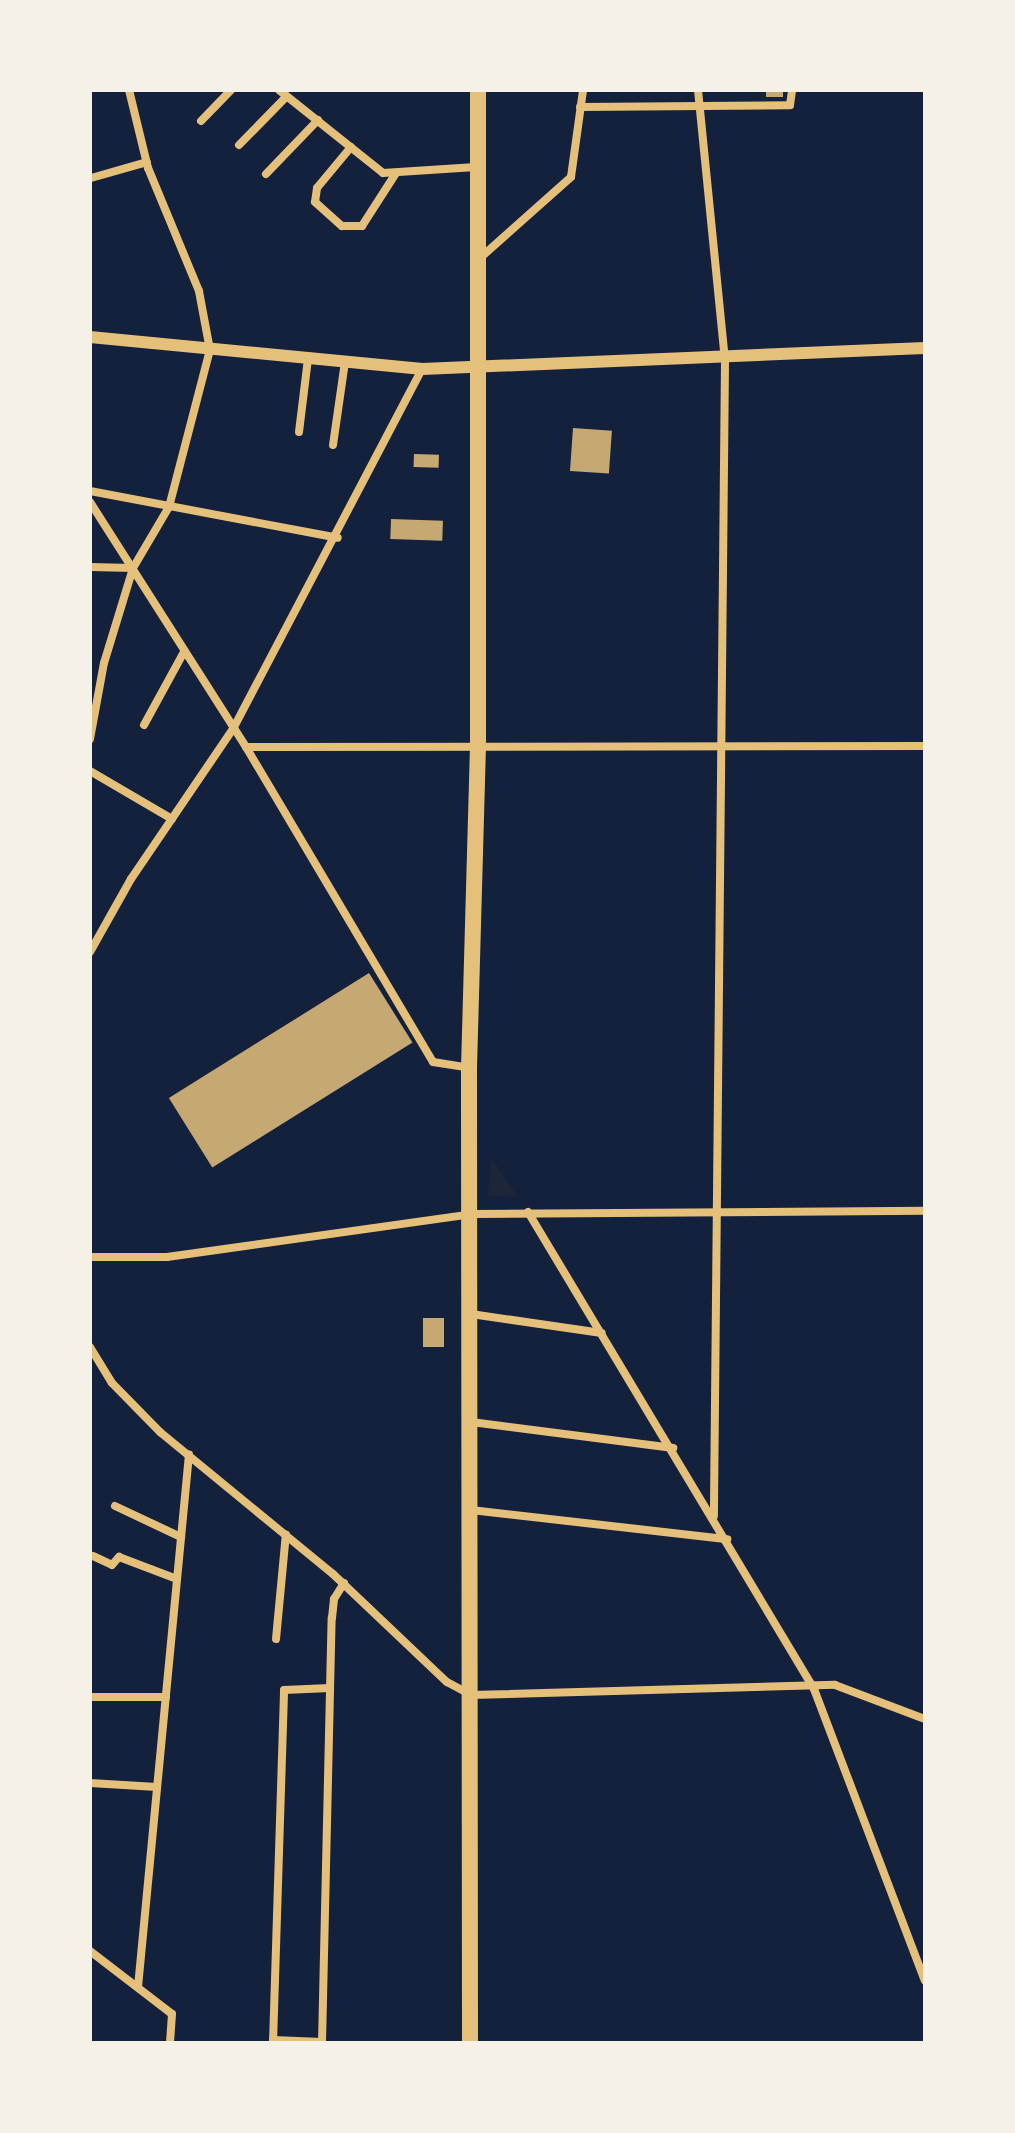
<!DOCTYPE html>
<html>
<head>
<meta charset="utf-8">
<style>
	body { margin:0 }
	#map { position:relative; width:1015px; height:2133px; overflow:hidden; background:#14213d; font-family:Commissioner,sans-serif }
	div>[style] { position:absolute }
	[style*='--x'] { left:calc(var(--x)*1px); top:calc(var(--y)*1px); width:calc(var(--w)*1px); rotate:calc(var(--a)*1deg) }
	.green>* { inset:0; background:#1d2539 }
	.building>* { inset:0; background:#c6a872; transform-origin:0 0 }
	.minor>* { height:8px; margin:-4px; padding:0 4px; transform-origin:4px; border-radius:4px; background:#e5c07b }
	.tertiary>* { height:12px; margin:-6px; padding:0 6px; transform-origin:6px; border-radius:6px; background:#e5c07b }
	.primary>* { height:16px; margin:-8px; padding:0 8px; transform-origin:8px; border-radius:8px; background:#e5c07b }
	span { translate:-50% -50%; white-space:nowrap; text-align:center; line-height:1.15; -webkit-text-stroke:8px #f6f1e7; paint-order:stroke }
	.frame { position:absolute; inset:0; border:92px solid #f6f1e7; pointer-events:none }
</style>
</head>
<body>
<div id="map">
	<div class="green">
		<i style="clip-path:polygon(491px 1157px,518px 1197px,488px 1196px)"></i>
	</div>
	<div class="building">
		<i style="left:766px;top:90px;width:17px;height:7px"></i>
		<i style="left:573px;top:428px;width:39px;height:43px;rotate:4deg"></i>
		<i style="left:414px;top:454px;width:25px;height:13px;rotate:2deg"></i>
		<i style="left:391px;top:519px;width:52px;height:20px;rotate:2deg"></i>
		<i style="left:369px;top:973px;width:82px;height:236px;rotate:58deg"></i>
		<i style="left:423px;top:1318px;width:21px;height:29px"></i>
	</div>
	<div class="minor">
		<i style="--x:279;--y:90;--w:133;--a:38.6"></i>
		<i style="--x:383;--y:173;--w:93;--a:-3.7"></i>
		<i style="--x:698;--y:90;--w:272;--a:84.3"></i>
		<i style="--x:725;--y:361;--w:1155;--a:90.55"></i>
		<i style="--x:580;--y:107;--w:210;--a:-0.5"></i>
		<i style="--x:790;--y:105;--w:15;--a:-82"></i>
		<i style="--x:201;--y:121;--w:43;--a:-45.9"></i>
		<i style="--x:239;--y:145;--w:67;--a:-45.6"></i>
		<i style="--x:351;--y:147;--w:53;--a:129.7"></i>
		<i style="--x:317;--y:188;--w:14;--a:98"></i>
		<i style="--x:315;--y:202;--w:36;--a:42"></i>
		<i style="--x:342;--y:226;--w:20;--a:0"></i>
		<i style="--x:362;--y:226;--w:63;--a:-57.3"></i>
		<i style="--x:266;--y:174;--w:75;--a:-46.1"></i>
		<i style="--x:91;--y:178;--w:58;--a:-15.9"></i>
		<i style="--x:479;--y:259;--w:123;--a:-41.7"></i>
		<i style="--x:571;--y:177;--w:88;--a:-82.1"></i>
		<i style="--x:299;--y:432;--w:74;--a:-83"></i>
		<i style="--x:333;--y:445;--w:84;--a:-81.8"></i>
		<i style="--x:90;--y:491;--w:252;--a:10.7"></i>
		<i style="--x:90;--y:502;--w:290;--a:57.5"></i>
		<i style="--x:246;--y:747;--w:366;--a:59.3"></i>
		<i style="--x:433;--y:1062;--w:36;--a:9"></i>
		<i style="--x:90;--y:567;--w:43;--a:1.3"></i>
		<i style="--x:144;--y:725;--w:83;--a:-61.3"></i>
		<i style="--x:90;--y:739;--w:77;--a:-79.6"></i>
		<i style="--x:104;--y:663;--w:99;--a:-73"></i>
		<i style="--x:133;--y:568;--w:71;--a:-59.5"></i>
		<i style="--x:169;--y:507;--w:162;--a:-75.4"></i>
		<i style="--x:210;--y:350;--w:60;--a:-100.6"></i>
		<i style="--x:199;--y:291;--w:133;--a:-112.5"></i>
		<i style="--x:148;--y:168;--w:80;--a:-103.7"></i>
		<i style="--x:246;--y:747;--w:679;--a:-0.08"></i>
		<i style="--x:90;--y:771;--w:95;--a:30.3"></i>
		<i style="--x:90;--y:952;--w:84;--a:-60.7"></i>
		<i style="--x:131;--y:879;--w:181;--a:-55.8"></i>
		<i style="--x:233;--y:729;--w:407;--a:-62.3"></i>
		<i style="--x:528;--y:1212;--w:556;--a:59.05"></i>
		<i style="--x:814;--y:1689;--w:312;--a:69.2"></i>
		<i style="--x:90;--y:1257;--w:77;--a:0"></i>
		<i style="--x:167;--y:1257;--w:308;--a:-8"></i>
		<i style="--x:472;--y:1214;--w:453;--a:-0.4"></i>
		<i style="--x:471;--y:1314;--w:132;--a:8.3"></i>
		<i style="--x:90;--y:1347;--w:42;--a:58.6"></i>
		<i style="--x:112;--y:1383;--w:69;--a:45.6"></i>
		<i style="--x:160;--y:1432;--w:224;--a:39.4"></i>
		<i style="--x:333;--y:1574;--w:157;--a:43.5"></i>
		<i style="--x:447;--y:1682;--w:27;--a:28"></i>
		<i style="--x:471;--y:1695;--w:364;--a:-1.6"></i>
		<i style="--x:835;--y:1685;--w:96;--a:20.7"></i>
		<i style="--x:471;--y:1422;--w:204;--a:7.3"></i>
		<i style="--x:115;--y:1506;--w:73;--a:25.2"></i>
		<i style="--x:471;--y:1510;--w:258;--a:6.5"></i>
		<i style="--x:93;--y:1556;--w:21;--a:25"></i>
		<i style="--x:112;--y:1565;--w:11;--a:-49"></i>
		<i style="--x:119;--y:1557;--w:62;--a:20.8"></i>
		<i style="--x:276;--y:1639;--w:105;--a:-84.6"></i>
		<i style="--x:90;--y:1697;--w:76;--a:0"></i>
		<i style="--x:90;--y:1783;--w:67;--a:3.4"></i>
		<i style="--x:90;--y:1951;--w:103;--a:37.5"></i>
		<i style="--x:172;--y:2014;--w:29;--a:94"></i>
		<i style="--x:138;--y:1987;--w:535;--a:-84.53"></i>
		<i style="--x:273;--y:2040;--w:49;--a:2.3"></i>
		<i style="--x:273;--y:2043;--w:353;--a:-88.2"></i>
		<i style="--x:284;--y:1690;--w:46;--a:-2.5"></i>
		<i style="--x:322;--y:2043;--w:425;--a:-88.7"></i>
		<i style="--x:332;--y:1618;--w:19;--a:-84"></i>
		<i style="--x:334;--y:1599;--w:19;--a:-58"></i>
	</div>
	<div class="tertiary">
		<i style="--x:90;--y:337;--w:334;--a:5.5"></i>
		<i style="--x:422;--y:369;--w:503;--a:-2.39"></i>
	</div>
	<div class="primary">
		<i style="--x:470;--y:2043;--w:975;--a:-90.06"></i>
		<i style="--x:469;--y:1068;--w:323;--a:-88.4"></i>
		<i style="--x:478;--y:745;--w:655;--a:-90"></i>
	</div>
	<div class="frame"></div>
</div>
</body>
</html>
